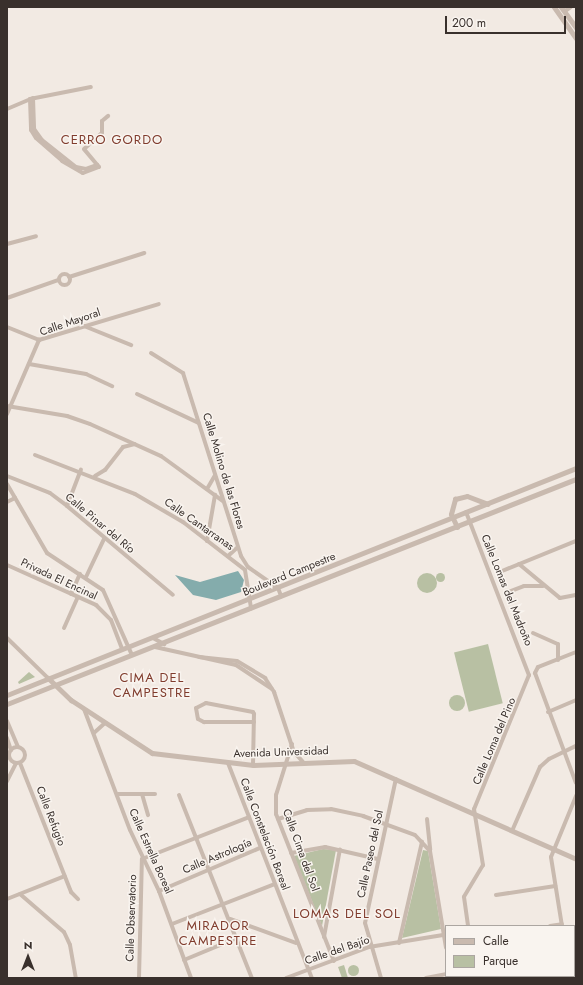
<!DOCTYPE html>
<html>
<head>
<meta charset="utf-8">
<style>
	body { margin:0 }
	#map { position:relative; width:583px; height:985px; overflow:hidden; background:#f2eae3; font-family:Jost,sans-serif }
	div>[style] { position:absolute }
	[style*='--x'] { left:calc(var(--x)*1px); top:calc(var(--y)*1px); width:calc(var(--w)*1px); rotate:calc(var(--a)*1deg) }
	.green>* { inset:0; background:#b8c0a3; transform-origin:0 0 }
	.round { border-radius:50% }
	.water>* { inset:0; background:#84acac }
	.minor>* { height:4px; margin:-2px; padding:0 2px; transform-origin:2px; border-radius:2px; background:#c9baaf }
	.minor>.ring { margin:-2px; padding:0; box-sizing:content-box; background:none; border:4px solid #c9baaf; border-radius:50% }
	.tertiary>* { height:5px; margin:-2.5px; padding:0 2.5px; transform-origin:2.5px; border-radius:2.5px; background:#c9baaf }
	span { translate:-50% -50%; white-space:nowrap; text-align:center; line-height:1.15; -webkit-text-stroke:3px #f9f4ef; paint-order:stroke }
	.street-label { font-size:11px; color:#39302c }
	.quarter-label { font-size:13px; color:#803c2d; letter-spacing:1px }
	.frame { position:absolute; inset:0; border:8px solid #39302c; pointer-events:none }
	.legend { position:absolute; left:445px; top:925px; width:130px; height:52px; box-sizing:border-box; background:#f9f4ef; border:1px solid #aca6a1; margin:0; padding:5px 7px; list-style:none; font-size:12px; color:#39302c }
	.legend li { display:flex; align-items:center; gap:8px; height:20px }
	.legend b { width:20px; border:1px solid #aca6a1 }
	.north { position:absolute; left:8px; top:937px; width:40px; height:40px; -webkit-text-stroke:3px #f9f4ef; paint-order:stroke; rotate:0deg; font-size:11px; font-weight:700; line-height:16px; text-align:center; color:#39302c }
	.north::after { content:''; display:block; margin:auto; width:14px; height:18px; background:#39302c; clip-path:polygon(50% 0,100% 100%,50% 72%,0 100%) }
	.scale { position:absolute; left:445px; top:16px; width:121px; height:18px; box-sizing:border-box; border:2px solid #39302c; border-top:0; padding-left:5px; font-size:12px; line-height:14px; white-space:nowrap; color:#39302c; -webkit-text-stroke:3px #f9f4ef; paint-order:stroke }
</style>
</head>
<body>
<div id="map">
	<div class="green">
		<i class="round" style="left:435.5px;top:572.5px;width:9px;height:9px"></i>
		<i class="round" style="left:417px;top:573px;width:20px;height:20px"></i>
		<i style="left:488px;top:644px;width:61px;height:35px;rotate:76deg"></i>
		<i style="clip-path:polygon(29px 672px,35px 677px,19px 684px,18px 682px)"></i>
		<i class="round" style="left:449px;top:695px;width:16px;height:16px"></i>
		<i style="clip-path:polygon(323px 849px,336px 850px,322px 926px,294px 856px)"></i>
		<i style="clip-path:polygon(423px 850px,428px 851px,441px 929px,402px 938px)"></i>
		<i class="round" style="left:347.5px;top:964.5px;width:11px;height:11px"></i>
		<i style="clip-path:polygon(344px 965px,348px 978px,342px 978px,338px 967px)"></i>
	</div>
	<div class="water">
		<i style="clip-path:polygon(238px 571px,244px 580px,241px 592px,216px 600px,193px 595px,175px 575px,200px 582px)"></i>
	</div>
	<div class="minor">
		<i style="--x:565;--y:11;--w:7;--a:-34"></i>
		<i style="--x:33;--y:98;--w:31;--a:88"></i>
		<i style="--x:34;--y:129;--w:14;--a:54"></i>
		<i style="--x:42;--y:140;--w:43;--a:38.5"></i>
		<i style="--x:76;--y:167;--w:10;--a:11"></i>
		<i style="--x:86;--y:169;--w:12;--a:-20"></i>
		<i style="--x:30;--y:99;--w:31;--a:88"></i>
		<i style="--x:31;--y:130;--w:9;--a:58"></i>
		<i style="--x:36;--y:138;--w:35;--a:41"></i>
		<i style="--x:62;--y:161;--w:24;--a:30"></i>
		<i style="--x:83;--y:173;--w:17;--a:-21"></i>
		<i style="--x:99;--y:167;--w:23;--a:-130"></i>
		<i style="--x:84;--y:149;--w:24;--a:-42"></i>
		<i style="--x:102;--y:133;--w:12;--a:-90"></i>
		<i style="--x:102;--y:121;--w:8;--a:-40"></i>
		<i style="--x:7;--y:109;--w:25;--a:-23"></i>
		<i style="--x:30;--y:99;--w:62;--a:-11.1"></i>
		<i style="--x:7;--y:244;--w:30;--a:-15"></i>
		<i class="ring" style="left:58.5px;top:273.5px;width:7px;height:7px"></i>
		<i style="--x:69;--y:277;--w:79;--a:-17.7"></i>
		<i style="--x:7;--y:298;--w:54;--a:-19.4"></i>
		<i style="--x:84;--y:326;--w:51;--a:22"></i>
		<i style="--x:7;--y:327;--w:35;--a:22"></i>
		<i style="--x:151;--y:353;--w:38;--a:32"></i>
		<i style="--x:183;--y:373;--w:192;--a:72.4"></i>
		<i style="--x:241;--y:556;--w:13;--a:58"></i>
		<i style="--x:248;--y:567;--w:37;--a:35"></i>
		<i style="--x:278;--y:588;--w:9;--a:69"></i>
		<i style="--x:29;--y:364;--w:58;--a:10"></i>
		<i style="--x:86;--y:374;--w:29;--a:25"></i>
		<i style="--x:137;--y:394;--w:68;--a:25.1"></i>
		<i style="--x:7;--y:406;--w:61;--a:9.5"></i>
		<i style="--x:67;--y:416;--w:24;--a:19"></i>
		<i style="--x:90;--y:424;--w:78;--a:24.3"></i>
		<i style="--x:161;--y:456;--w:77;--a:36"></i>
		<i style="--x:7;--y:414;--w:81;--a:-66.6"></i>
		<i style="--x:39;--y:340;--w:125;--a:-16.7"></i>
		<i style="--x:35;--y:455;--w:107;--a:21.3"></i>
		<i style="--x:135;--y:494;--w:56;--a:30.3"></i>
		<i style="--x:183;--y:522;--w:78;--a:37.7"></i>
		<i style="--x:245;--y:570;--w:39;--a:81"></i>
		<i style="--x:7;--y:476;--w:46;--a:21.6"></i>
		<i style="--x:50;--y:493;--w:21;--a:37"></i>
		<i style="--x:67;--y:506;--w:138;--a:40"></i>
		<i style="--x:95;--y:476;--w:12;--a:-31"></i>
		<i style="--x:105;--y:470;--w:29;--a:-52"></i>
		<i style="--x:123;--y:447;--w:12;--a:-14"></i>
		<i style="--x:7;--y:484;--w:80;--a:59.9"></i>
		<i style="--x:47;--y:553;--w:67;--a:33.5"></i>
		<i style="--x:103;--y:590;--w:71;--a:66"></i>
		<i style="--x:207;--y:489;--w:16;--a:-60"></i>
		<i style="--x:7;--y:502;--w:9;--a:-27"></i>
		<i style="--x:67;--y:506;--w:39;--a:-69"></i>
		<i style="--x:466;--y:512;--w:175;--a:68.9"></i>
		<i style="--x:529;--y:675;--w:145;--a:112.3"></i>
		<i style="--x:474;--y:809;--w:57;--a:80.9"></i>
		<i style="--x:483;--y:865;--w:37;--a:121"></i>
		<i style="--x:464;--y:897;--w:29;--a:82"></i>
		<i style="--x:207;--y:541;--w:47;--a:-80.1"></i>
		<i style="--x:228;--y:556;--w:13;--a:-42"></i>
		<i style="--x:519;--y:564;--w:53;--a:39.7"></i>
		<i style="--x:560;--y:598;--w:16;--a:-11"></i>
		<i style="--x:7;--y:565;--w:98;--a:24.2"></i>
		<i style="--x:96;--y:605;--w:21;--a:45"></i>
		<i style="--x:111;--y:620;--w:31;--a:69"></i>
		<i style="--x:502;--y:571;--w:80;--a:-22.1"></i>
		<i style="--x:86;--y:577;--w:42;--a:-64.7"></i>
		<i style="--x:506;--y:593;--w:19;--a:-21"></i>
		<i style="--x:524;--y:586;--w:19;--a:0"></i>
		<i style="--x:71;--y:594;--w:22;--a:-66"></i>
		<i style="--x:64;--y:628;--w:34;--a:-66"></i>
		<i style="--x:533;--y:633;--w:27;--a:24"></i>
		<i style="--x:558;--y:644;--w:16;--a:90"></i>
		<i style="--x:7;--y:638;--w:57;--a:44.3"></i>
		<i style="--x:153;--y:638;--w:13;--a:29"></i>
		<i style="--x:155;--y:647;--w:83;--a:12.5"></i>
		<i style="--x:236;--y:665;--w:43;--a:33.7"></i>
		<i style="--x:576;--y:652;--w:41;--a:158.5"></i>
		<i style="--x:538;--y:667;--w:7;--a:117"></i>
		<i style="--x:535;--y:673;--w:117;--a:69.6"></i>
		<i style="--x:199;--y:657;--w:38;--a:6"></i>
		<i style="--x:237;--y:661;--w:33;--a:31"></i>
		<i style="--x:265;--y:678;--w:17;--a:57"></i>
		<i style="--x:274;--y:692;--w:63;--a:71.6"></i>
		<i style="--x:294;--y:752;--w:13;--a:48"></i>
		<i style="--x:84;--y:709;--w:129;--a:69.2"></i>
		<i style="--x:130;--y:830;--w:68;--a:64.6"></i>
		<i style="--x:159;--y:891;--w:93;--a:69.8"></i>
		<i style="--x:548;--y:712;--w:30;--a:-23"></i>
		<i style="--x:7;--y:721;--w:28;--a:67"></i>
		<i style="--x:95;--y:732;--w:13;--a:-42"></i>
		<i style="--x:7;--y:738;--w:13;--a:72"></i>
		<i style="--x:292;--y:744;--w:53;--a:107.4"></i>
		<i style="--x:276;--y:795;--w:19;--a:90"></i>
		<i style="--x:276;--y:814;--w:158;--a:68.5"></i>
		<i class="ring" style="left:9px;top:747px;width:12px;height:12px"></i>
		<i style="--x:20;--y:763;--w:139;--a:68.4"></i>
		<i style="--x:71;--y:892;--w:10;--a:45"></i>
		<i style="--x:228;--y:763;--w:231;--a:68.7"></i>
		<i style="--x:253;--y:765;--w:51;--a:-88.9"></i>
		<i style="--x:254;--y:714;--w:2;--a:-117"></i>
		<i style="--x:253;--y:712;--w:48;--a:-169.2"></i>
		<i style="--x:206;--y:703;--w:11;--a:153"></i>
		<i style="--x:196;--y:708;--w:11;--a:80"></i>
		<i style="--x:198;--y:719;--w:7;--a:27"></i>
		<i style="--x:204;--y:722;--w:50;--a:0"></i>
		<i style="--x:7;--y:781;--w:20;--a:-63"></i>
		<i style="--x:118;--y:794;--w:37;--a:0"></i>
		<i style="--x:142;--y:794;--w:22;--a:74"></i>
		<i style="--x:179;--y:795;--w:197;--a:68.3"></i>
		<i style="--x:278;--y:819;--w:30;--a:-17"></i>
		<i style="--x:307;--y:810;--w:24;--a:-2"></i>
		<i style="--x:331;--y:809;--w:33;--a:12"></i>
		<i style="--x:363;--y:816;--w:55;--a:20.1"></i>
		<i style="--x:415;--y:835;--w:22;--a:47"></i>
		<i style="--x:430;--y:851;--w:98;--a:80.6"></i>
		<i style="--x:427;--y:819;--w:31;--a:84"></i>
		<i style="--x:512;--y:831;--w:70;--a:-66.4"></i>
		<i style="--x:540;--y:767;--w:12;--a:-42"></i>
		<i style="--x:549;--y:759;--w:30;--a:-26"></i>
		<i style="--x:291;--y:853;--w:35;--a:-10"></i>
		<i style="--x:325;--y:847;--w:54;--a:12.8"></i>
		<i style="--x:159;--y:891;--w:110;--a:-23.1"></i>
		<i style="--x:20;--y:894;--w:58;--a:40.8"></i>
		<i style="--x:64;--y:932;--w:14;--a:65"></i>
		<i style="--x:70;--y:945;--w:34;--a:80"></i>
		<i style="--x:496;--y:895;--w:60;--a:-8.7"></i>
		<i style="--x:7;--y:899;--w:62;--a:-21.6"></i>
		<i style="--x:230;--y:919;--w:70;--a:20"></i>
		<i style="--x:172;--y:924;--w:110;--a:-21.2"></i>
		<i style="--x:550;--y:926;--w:12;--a:-9"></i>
		<i style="--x:562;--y:926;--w:70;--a:-99.1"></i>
		<i style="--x:551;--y:857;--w:66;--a:-67.7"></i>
		<i style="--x:324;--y:937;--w:89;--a:-79.7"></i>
		<i style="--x:399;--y:943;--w:104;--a:-77.2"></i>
		<i style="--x:184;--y:960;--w:57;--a:-22.5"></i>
		<i style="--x:452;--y:976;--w:2;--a:90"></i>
		<i style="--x:518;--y:976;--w:2;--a:63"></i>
		<i style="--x:139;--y:978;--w:119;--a:-88.6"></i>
		<i style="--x:142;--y:859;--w:115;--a:-21.4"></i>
		<i style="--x:286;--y:978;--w:89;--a:-20.5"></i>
		<i style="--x:369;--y:947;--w:75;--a:-9.2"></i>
		<i style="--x:381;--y:978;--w:57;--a:-106.2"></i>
		<i style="--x:365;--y:923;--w:147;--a:-77.9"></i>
		<i style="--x:426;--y:978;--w:20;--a:-11"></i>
		<i style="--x:546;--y:978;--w:4;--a:-34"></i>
	</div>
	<div class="tertiary">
		<i style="--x:554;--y:7;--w:38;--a:55"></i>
		<i style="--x:561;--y:7;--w:26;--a:54"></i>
		<i style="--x:457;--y:527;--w:14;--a:-115"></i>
		<i style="--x:451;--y:514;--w:16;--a:-75"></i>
		<i style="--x:455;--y:499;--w:12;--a:-14"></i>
		<i style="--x:467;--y:496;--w:22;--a:21"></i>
		<i style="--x:48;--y:678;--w:32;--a:44"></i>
		<i style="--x:71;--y:700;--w:97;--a:33.2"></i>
		<i style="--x:152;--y:753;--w:102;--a:6.8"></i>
		<i style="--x:253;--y:765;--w:101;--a:-2.3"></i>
		<i style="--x:354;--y:761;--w:243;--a:23.8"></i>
		<i style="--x:7;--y:695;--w:613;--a:-21.75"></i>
		<i style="--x:7;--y:704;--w:612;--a:-21.58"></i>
	</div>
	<div class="street-label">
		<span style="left:70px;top:322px;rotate:-19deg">Calle Mayoral</span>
		<span style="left:224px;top:471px;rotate:73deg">Calle Molino de las Flores</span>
		<span style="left:100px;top:523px;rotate:40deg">Calle Pinar del Río</span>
		<span style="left:199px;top:524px;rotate:35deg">Calle Cantarranas</span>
		<span style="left:289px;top:574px;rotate:-22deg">Boulevard Campestre</span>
		<span style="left:59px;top:579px;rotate:25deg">Privada El Encinal</span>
		<span style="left:507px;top:590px;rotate:68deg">Calle Lomas del Madroño</span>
		<span style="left:494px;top:741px;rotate:-67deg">Calle Loma del Pino</span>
		<span style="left:281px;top:752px;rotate:-2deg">Avenida Universidad</span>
		<span style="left:51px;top:816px;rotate:69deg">Calle Refugio</span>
		<span style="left:265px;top:834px;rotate:69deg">Calle Constelación Boreal</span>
		<span style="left:301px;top:850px;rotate:70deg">Calle Cima del Sol</span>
		<span style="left:151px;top:851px;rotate:66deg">Calle Estrella Boreal</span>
		<span style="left:370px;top:854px;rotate:-78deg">Calle Paseo del Sol</span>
		<span style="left:217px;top:856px;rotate:-23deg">Calle Astrología</span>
		<span style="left:131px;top:918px;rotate:-88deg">Calle Observatorio</span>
		<span style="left:337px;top:950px;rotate:-19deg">Calle del Bajío</span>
	</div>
	<div class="quarter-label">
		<span style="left:112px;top:140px">CERRO GORDO</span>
		<span style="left:152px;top:686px">CIMA DEL<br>CAMPESTRE</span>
		<span style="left:347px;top:914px">LOMAS DEL SOL</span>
		<span style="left:218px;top:934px">MIRADOR<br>CAMPESTRE</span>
	</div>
	<div class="frame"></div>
	<ul class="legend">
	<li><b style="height:5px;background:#c9baaf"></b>Calle</li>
	<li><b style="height:11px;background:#b8c0a3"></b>Parque</li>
	</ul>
	<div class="north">N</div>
	<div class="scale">200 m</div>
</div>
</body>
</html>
